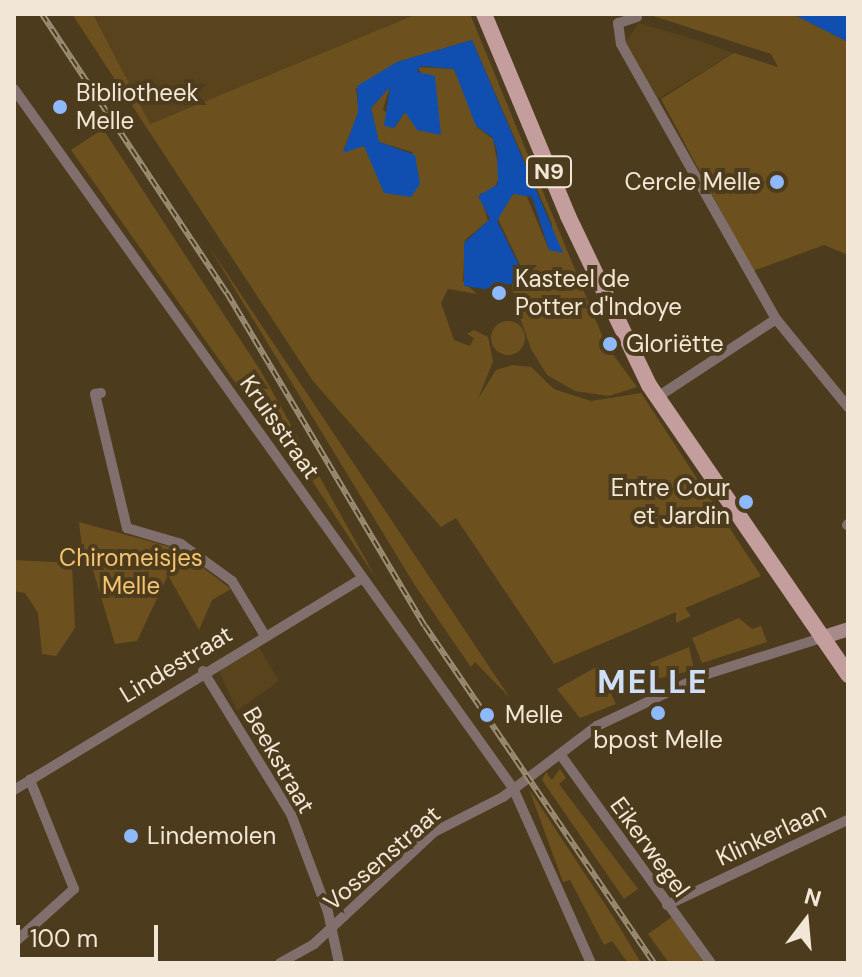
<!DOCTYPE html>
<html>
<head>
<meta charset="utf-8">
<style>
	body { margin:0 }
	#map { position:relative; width:862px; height:977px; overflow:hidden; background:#4c3b1c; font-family:"DM Sans",sans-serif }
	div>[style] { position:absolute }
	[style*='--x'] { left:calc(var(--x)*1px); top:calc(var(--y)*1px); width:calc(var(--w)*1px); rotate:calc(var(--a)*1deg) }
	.built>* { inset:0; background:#59431d }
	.green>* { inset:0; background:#6c511e }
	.round { border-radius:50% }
	.water>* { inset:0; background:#104faf }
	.street>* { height:10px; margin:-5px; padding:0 5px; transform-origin:5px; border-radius:5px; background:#816f6e }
	.secondary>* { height:14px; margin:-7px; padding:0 7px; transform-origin:7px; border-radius:7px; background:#a78a89 }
	.primary>* { height:16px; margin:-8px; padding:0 8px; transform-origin:8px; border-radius:8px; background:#c39e9d }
	.rail>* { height:6px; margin-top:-3px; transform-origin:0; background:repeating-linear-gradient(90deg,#4c3b1c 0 9px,#9c8e75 0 18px); box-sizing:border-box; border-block:2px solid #9c8e75 }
	.dots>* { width:22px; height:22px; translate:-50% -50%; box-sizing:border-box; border:4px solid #4c3b1c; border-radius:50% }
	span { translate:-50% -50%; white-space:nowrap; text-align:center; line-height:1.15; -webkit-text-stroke:8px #4c3b1c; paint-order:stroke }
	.shield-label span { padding:2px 6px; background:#4c3b1c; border:2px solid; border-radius:6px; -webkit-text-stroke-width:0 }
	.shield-label { font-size:22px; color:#f2e7d6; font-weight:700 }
	.poi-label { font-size:24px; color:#f2e7d6 }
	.left { translate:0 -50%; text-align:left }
	.right { translate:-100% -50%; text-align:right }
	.street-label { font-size:24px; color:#f2e7d6 }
	.park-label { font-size:24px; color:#f5c470 }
	.district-label { font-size:32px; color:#cedff9; font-weight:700; letter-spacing:2px }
	.frame { position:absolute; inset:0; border:16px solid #f2e7d6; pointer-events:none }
	.north { position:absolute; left:766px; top:881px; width:80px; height:80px; -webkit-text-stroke:6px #4c3b1c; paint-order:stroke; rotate:16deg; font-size:22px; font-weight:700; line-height:32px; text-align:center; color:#f2e7d6 }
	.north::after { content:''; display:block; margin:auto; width:28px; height:36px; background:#f2e7d6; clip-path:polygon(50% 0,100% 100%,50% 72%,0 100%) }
	.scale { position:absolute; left:16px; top:925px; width:142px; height:36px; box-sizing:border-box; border:4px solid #f2e7d6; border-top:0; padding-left:10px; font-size:24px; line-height:28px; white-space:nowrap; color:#f2e7d6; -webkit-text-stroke:6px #4c3b1c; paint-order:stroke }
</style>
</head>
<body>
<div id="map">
	<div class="built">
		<i style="clip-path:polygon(93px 14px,417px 14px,150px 124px)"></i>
		<i style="clip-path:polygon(639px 23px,703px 42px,734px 53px,656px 100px,625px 42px)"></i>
		<i style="clip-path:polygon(259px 647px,279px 681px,237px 711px,219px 671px)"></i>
	</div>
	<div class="green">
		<i style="clip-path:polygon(72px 14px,93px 14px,150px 124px,417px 14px,470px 14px,606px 345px,637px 387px,609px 396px,575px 391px,547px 375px,531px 349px,519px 315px,529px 299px,519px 293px,514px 300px,512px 284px,526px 283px,524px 273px,497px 217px,513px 194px,525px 192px,549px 250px,552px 224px,472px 40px,397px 62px,356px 89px,359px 112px,343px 151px,364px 146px,415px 173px,412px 152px,379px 142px,371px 108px,390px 87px,383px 109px,396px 126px,405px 112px,439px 109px,418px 67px,454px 69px,478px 128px,493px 139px,500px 176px,493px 191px,480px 194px,488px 221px,465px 240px,463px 281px,477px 294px,448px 289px,441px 303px,454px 340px,470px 346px,474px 338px,467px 334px,474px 330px,488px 337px,493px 361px,478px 399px,496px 370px,512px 365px,531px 367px,554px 389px,591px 401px,641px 393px,761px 576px,685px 608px,691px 616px,676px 623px,676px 612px,554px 664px,456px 518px,441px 527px,313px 381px)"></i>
		<i style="clip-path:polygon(647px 14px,793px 14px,848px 42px,848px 255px,824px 245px,753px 271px,661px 99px,734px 53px,778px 67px,771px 54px)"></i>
		<i style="clip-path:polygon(103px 129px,262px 373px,377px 580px,248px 383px,239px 388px,71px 150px)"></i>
		<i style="clip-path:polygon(208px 245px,510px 698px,475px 662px,471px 667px,505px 717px,414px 584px)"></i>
		<i class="round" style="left:491px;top:321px;width:34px;height:34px"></i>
		<i style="clip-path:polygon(79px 522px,178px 549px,231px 589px,212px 600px,199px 630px,168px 575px,137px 641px,115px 644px,90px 560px,83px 557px)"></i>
		<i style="clip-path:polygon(14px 560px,72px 563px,75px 628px,56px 656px,42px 654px,38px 613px,25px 593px,14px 591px)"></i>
		<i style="clip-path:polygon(739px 618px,752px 629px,761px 626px,767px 642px,702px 663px,692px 638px)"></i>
		<i style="clip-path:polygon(689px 647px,694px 670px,656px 679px,650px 663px)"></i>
		<i style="clip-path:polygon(598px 666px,616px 704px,580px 718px,557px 689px)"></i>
		<i style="clip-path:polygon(560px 769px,566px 778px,559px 784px,638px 889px,624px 899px,542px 780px,546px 772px,552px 780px)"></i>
		<i style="clip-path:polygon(529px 789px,614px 918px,641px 963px,628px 963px,612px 941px,604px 945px,570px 880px,563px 882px)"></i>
		<i style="clip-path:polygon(672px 917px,704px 963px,669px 963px,648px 934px)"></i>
	</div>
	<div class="water">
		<i style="clip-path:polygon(793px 14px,848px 14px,848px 42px)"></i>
		<i style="clip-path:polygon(472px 40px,563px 253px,549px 250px,532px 197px,513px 194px,497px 221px,527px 281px,484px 289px,464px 286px,464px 243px,490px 219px,478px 196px,498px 184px,497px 151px,492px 137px,476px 126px,454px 69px,421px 66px,417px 72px,435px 76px,441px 135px,417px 130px,405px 112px,394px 128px,384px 126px,390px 87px,371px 108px,379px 142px,415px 155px,420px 184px,411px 197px,384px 193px,364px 146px,343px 153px,358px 112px,357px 86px,397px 62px)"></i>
	</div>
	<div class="street">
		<i style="--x:637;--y:17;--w:20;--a:162"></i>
		<i style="--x:618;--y:23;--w:21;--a:82"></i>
		<i style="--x:621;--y:44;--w:316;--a:60.6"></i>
		<i style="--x:776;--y:319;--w:114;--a:50.7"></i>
		<i style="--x:14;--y:89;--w:859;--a:54.48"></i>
		<i style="--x:513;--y:788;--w:192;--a:66"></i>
		<i style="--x:665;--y:392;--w:133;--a:-33.3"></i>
		<i style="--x:101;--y:393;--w:6;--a:171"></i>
		<i style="--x:95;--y:394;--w:138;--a:76.6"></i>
		<i style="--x:127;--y:528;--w:56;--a:16.5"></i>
		<i style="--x:181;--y:544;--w:63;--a:36"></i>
		<i style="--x:232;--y:581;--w:62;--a:58.9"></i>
		<i style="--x:847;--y:525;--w:1;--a:-45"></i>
		<i style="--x:203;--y:671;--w:168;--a:58.4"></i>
		<i style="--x:291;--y:814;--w:105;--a:69.3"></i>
		<i style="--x:328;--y:912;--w:52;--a:77.8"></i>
		<i style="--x:560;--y:754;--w:258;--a:54.2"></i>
		<i style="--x:14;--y:790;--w:407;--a:-31.3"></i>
		<i style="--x:667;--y:905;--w:200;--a:-25.2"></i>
		<i style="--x:14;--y:943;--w:81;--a:-42"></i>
		<i style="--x:74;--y:889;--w:118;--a:-112"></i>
		<i style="--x:280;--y:963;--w:39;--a:-29"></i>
		<i style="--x:314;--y:944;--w:164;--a:-43"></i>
		<i style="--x:434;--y:832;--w:77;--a:-26.9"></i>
		<i style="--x:503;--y:797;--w:118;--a:-37.1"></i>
		<i style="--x:597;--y:726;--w:119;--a:-25.5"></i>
		<i style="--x:704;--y:675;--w:123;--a:-17.5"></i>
	</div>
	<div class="secondary">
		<i style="--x:821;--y:638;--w:28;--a:-18"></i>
	</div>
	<div class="primary">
		<i style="--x:484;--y:14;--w:219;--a:67.4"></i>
		<i style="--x:568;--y:216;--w:187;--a:64.4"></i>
		<i style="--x:649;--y:385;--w:352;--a:55.5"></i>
	</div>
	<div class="rail">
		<i style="--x:42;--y:14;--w:335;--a:56.5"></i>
		<i style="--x:227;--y:293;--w:387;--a:59.3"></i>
		<i style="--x:425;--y:626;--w:407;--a:55.8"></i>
	</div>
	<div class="dots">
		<i style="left:60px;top:107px;background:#8eb9fd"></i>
		<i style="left:777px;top:182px;background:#8eb9fd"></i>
		<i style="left:499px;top:293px;background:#8eb9fd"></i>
		<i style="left:610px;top:344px;background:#8eb9fd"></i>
		<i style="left:746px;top:502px;background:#8eb9fd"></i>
		<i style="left:658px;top:713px;background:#8eb9fd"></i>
		<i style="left:487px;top:715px;background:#8eb9fd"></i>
		<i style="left:131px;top:836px;background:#8eb9fd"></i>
	</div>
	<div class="shield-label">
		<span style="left:549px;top:172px">N9</span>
	</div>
	<div class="poi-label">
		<span class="left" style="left:76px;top:107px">Bibliotheek<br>Melle</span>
		<span class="right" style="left:761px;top:182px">Cercle Melle</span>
		<span class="left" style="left:515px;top:293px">Kasteel de<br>Potter d'Indoye</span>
		<span class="left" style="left:626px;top:344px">Gloriëtte</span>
		<span class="right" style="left:730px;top:502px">Entre Cour<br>et Jardin</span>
		<span class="left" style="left:505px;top:715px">Melle</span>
		<span style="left:658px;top:740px">bpost Melle</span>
		<span class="left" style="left:147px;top:836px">Lindemolen</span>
	</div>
	<div class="street-label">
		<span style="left:280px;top:427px;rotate:55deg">Kruisstraat</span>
		<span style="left:176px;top:664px;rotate:-31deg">Lindestraat</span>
		<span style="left:279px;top:760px;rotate:60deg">Beekstraat</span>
		<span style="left:771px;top:834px;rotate:-25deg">Klinkerlaan</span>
		<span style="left:650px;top:847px;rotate:54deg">Eikerwegel</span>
		<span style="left:382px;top:858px;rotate:-41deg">Vossenstraat</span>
	</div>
	<div class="park-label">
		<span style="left:131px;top:572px">Chiromeisjes<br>Melle</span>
	</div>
	<div class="district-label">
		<span style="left:653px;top:682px">MELLE</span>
	</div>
	<div class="frame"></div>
	<div class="north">N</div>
	<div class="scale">100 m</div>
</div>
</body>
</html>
